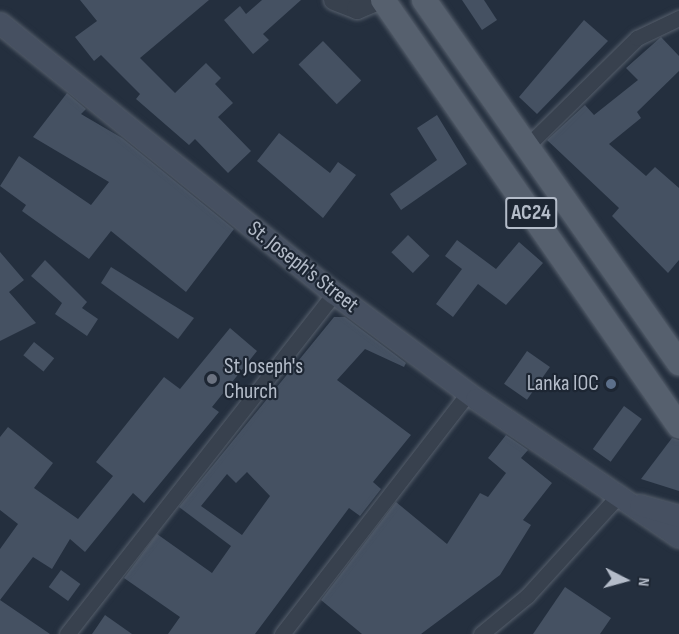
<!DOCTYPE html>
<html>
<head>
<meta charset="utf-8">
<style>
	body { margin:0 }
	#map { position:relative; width:679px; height:634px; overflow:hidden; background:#242f3e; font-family:"Sofia Sans Condensed",sans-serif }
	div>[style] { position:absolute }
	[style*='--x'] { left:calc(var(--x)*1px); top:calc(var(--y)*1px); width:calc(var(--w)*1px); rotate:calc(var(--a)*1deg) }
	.building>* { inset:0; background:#455162; transform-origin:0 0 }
	.roads { filter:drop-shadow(0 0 2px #565f6c) drop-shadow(0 0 2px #565f6c) }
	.minor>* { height:15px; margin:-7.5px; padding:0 7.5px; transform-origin:7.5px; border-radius:7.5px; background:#38414e }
	.tertiary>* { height:20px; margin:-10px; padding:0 10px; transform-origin:10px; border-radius:10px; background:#38414e }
	.secondary>* { height:21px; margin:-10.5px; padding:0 10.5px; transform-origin:10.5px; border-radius:10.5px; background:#465061 }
	.primary>* { height:24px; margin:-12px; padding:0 12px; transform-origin:12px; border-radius:12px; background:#56606e }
	.dots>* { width:16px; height:16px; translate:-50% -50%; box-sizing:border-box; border:3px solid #1d2633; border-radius:50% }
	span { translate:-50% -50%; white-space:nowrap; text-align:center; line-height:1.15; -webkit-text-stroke:4.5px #1d2633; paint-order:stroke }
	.shield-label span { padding:2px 4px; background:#1d2633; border:2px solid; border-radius:4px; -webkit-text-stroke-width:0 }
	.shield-label { font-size:21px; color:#b4bcc9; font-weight:700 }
	.street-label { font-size:22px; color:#b4bcc9 }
	.poi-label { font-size:22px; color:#b4bcc9 }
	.left { translate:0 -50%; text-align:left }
	.right { translate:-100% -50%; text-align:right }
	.north { position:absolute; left:595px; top:550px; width:60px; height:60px; -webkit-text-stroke:4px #1d2633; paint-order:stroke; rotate:96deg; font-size:16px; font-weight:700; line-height:24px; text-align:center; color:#b4bcc9 }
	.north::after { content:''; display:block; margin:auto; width:21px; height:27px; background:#b4bcc9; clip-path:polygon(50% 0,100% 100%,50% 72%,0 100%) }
</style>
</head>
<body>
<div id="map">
	<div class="building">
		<i style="clip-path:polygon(80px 0,209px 0,140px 58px,175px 93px,206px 63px,221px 78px,215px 84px,233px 103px,218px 117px,251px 151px,228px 173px,195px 139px,189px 145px,136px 99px,140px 94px,101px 55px,94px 61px,75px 37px,97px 21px)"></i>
		<i style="clip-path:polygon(262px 0,301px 0,263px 34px,269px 40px,253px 54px,224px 20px,240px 6px,246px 14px)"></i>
		<i style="clip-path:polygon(462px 0,484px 0,497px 20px,482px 30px)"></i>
		<i style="clip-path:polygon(584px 20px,608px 41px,537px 114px,519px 97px)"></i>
		<i style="clip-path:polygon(661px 37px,679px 56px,679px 71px,637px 112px,641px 118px,609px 144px,646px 176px,655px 167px,679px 188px,679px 260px,668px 273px,612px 216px,619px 208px,547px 140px,585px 105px,594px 115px,638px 80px,626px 68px)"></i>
		<i style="left:323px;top:41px;width:55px;height:34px;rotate:46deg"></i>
		<i style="clip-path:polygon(67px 93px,86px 109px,81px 114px,122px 138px,234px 229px,186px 292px,111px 231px,89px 259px,22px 211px,26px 205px,0 186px,19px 156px,91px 205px,109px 182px,33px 137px)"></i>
		<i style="clip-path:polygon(437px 115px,467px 164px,401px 210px,390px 194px,437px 160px,417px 128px)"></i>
		<i style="clip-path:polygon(279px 133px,330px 173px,338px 162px,356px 175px,323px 218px,257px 161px)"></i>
		<i style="left:408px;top:235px;width:30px;height:24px;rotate:44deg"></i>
		<i style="clip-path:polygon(457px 240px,496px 269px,519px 242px,543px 263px,506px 305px,478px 284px,453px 317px,436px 304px,462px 269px,445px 256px)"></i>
		<i style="clip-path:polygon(0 252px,24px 280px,9px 292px,36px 323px,0 341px)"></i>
		<i style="clip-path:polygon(45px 260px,87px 302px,82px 308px,98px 319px,87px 336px,55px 314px,62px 303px,31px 276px)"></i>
		<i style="clip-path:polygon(111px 267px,194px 318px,178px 339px,101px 283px)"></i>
		<i style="clip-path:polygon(evenodd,334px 317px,345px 317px,406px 363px,404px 367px,365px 349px,337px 380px,411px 435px,373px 482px,381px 489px,360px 516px,349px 508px,255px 634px,168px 634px,180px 617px,124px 578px,157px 534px,212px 573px,231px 546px,179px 507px,334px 317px,247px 472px,270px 496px,242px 535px,201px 506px,227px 474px,236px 483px,247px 472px)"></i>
		<i style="clip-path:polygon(230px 328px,257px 351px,212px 407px,219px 412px,144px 503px,133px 493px,85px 552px,70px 539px,52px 569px,33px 557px,0 600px,50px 634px,0 634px,0 549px,18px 524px,0 510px,0 437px,8px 427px,53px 463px,34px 488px,78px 519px,113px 476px,96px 462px,164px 377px,180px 389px)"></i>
		<i style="left:34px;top:342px;width:26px;height:17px;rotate:39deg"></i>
		<i style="left:527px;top:351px;width:28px;height:40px;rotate:35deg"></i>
		<i style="left:624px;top:406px;width:22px;height:53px;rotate:36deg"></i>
		<i style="clip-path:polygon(506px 435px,528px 450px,521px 458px,552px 483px,523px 520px,531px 525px,500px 575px,421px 634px,362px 634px,321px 600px,396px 502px,447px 544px,480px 493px,488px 497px,506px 473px,488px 458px)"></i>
		<i style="clip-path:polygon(672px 438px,679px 440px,679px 491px,641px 479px)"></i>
		<i style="left:61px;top:570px;width:24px;height:21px;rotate:36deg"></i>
		<i style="clip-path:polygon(565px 587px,611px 618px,600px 634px,533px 634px)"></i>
		<i style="clip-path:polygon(105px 615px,132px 634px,92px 634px)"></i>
	</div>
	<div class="roads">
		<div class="minor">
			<i style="--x:527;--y:146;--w:154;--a:-44.5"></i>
			<i style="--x:637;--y:38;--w:47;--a:-25.5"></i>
			<i style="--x:67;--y:634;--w:433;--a:-51.9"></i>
			<i style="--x:282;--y:634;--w:304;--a:-52.3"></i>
			<i style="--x:481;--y:634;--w:60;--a:-39.6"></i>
			<i style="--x:527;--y:596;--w:134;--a:-47.7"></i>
		</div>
		<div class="tertiary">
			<i style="--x:334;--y:0;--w:25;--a:21"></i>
			<i style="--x:357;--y:9;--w:23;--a:-23"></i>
		</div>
		<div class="secondary">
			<i style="--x:0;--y:23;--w:429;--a:39"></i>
			<i style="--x:334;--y:293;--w:177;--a:36.7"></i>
			<i style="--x:476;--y:399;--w:245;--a:34.2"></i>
			<i style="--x:640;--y:505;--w:41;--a:15.8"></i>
		</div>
		<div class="primary">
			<i style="--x:383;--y:0;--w:519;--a:55.21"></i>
			<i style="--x:424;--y:0;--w:444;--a:54.9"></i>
		</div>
	</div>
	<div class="dots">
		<i style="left:212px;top:379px;background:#6b7280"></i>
		<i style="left:611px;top:384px;background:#5c6f8a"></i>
	</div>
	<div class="shield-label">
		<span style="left:531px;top:213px">AC24</span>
	</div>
	<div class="street-label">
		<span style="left:303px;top:267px;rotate:38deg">St. Joseph's Street</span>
	</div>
	<div class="poi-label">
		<span class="left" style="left:224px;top:379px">St Joseph's<br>Church</span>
		<span class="right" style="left:599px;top:384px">Lanka IOC</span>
	</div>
	<div class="north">N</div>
</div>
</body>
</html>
